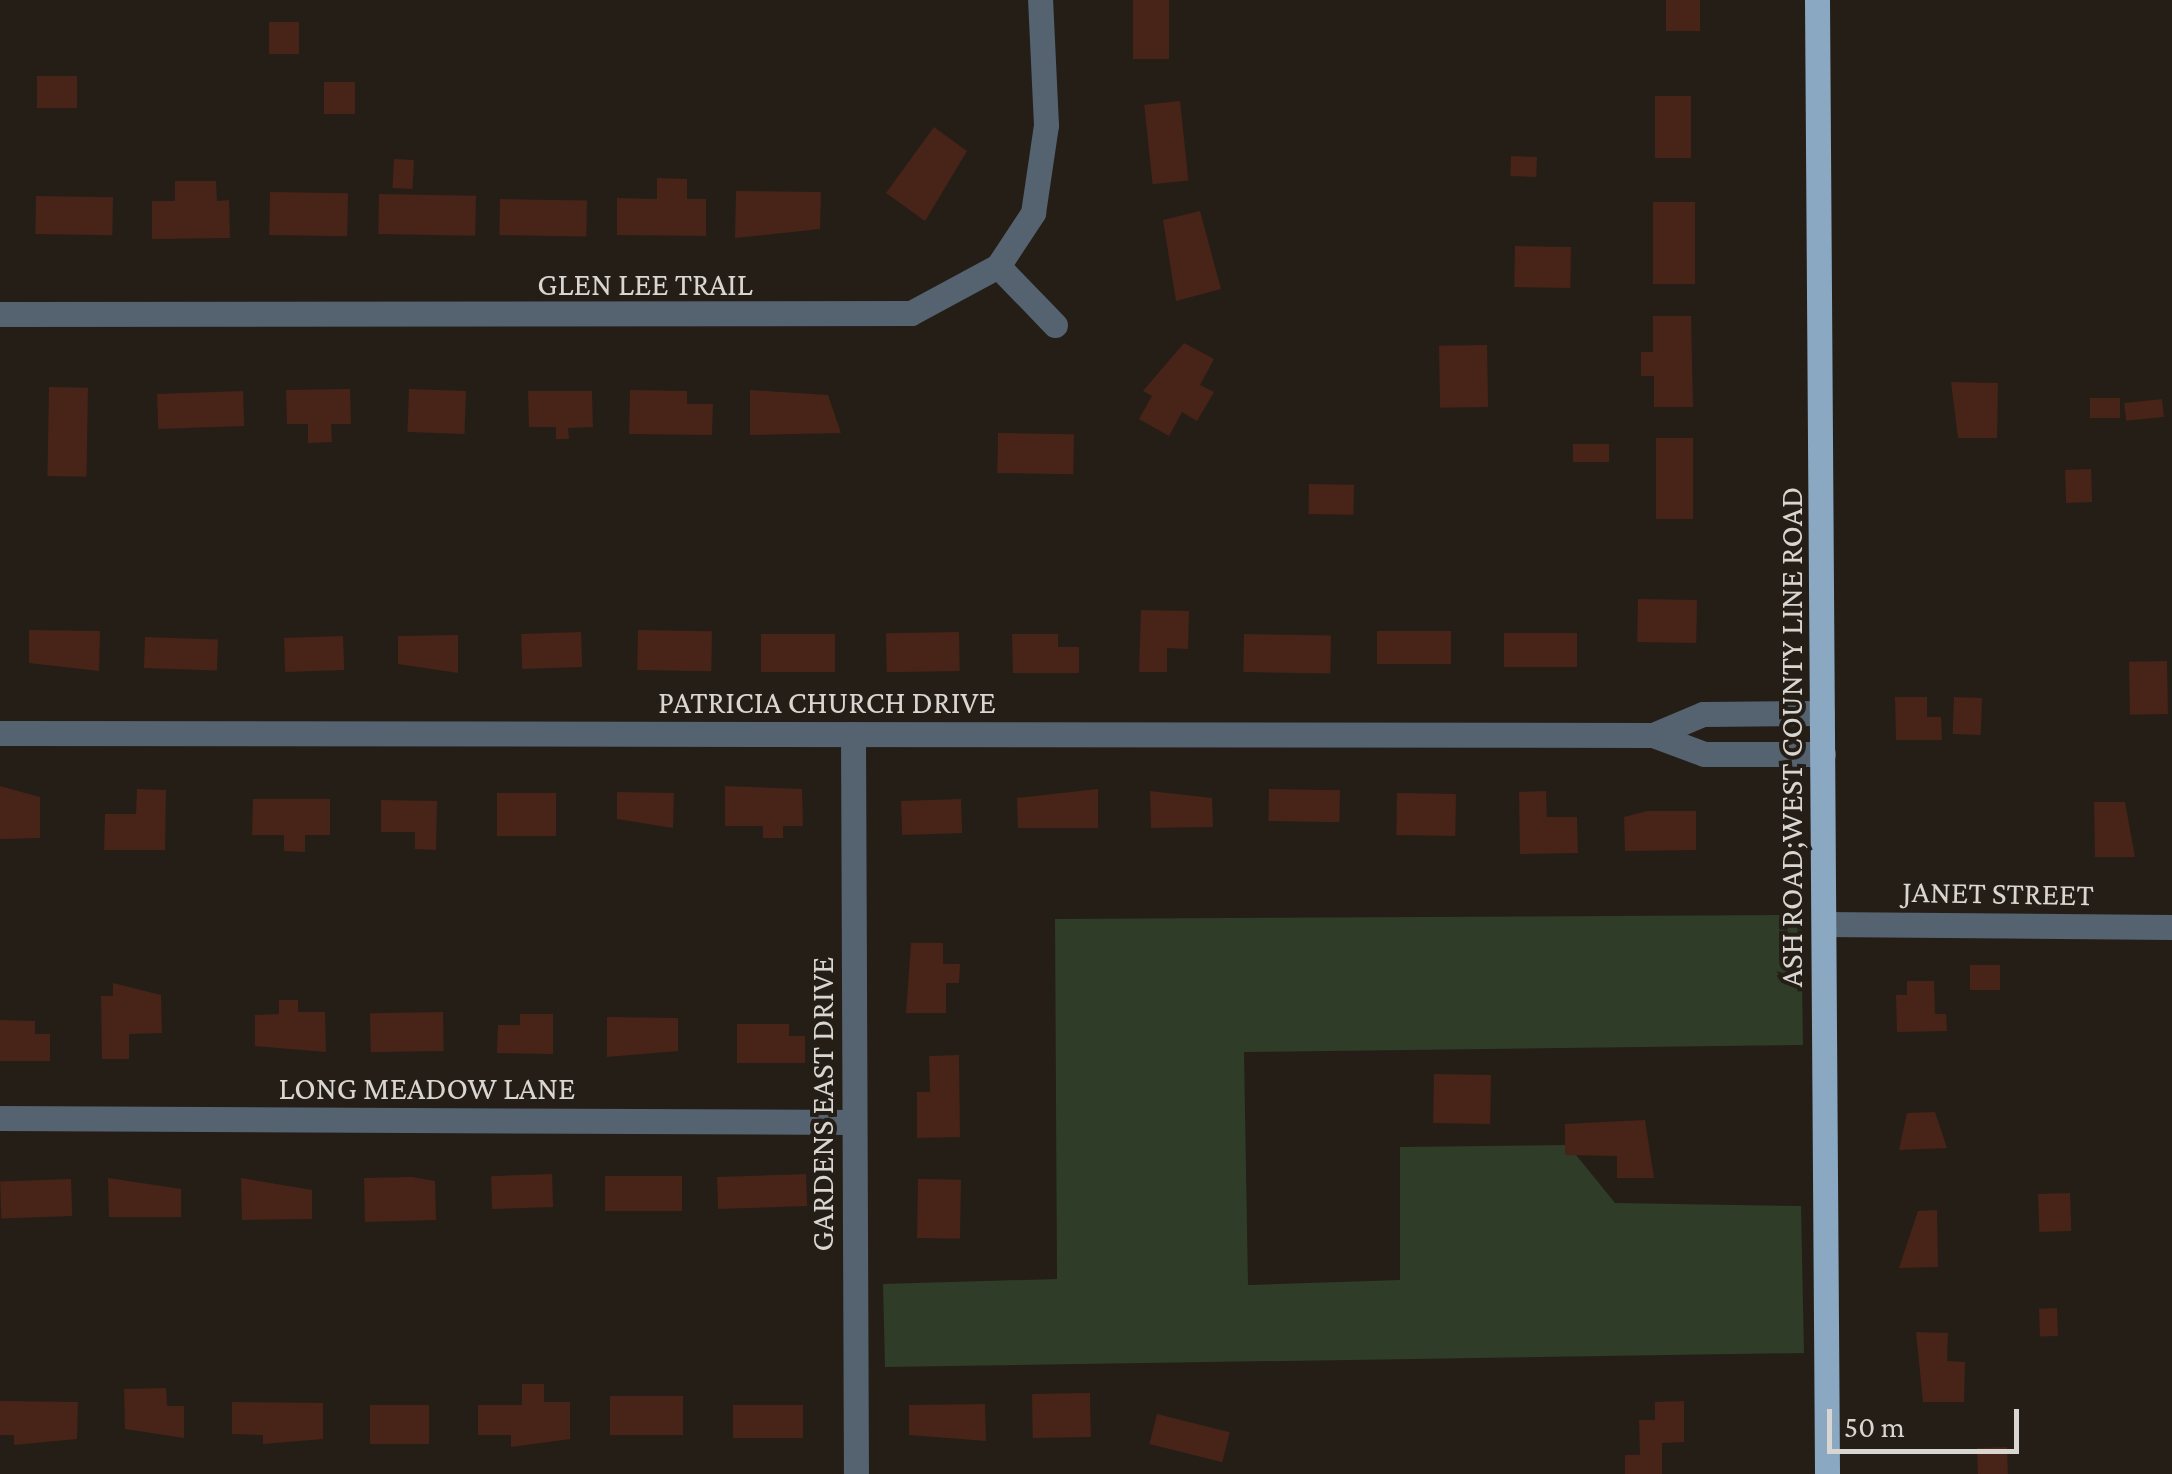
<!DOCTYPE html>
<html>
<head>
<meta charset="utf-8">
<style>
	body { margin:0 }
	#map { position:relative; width:2172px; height:1474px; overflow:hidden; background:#241e17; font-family:"Crimson Pro",serif }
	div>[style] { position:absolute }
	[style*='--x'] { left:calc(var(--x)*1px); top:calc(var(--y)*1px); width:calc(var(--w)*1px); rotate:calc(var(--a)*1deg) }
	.green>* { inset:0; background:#2f3c27 }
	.building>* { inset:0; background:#482318; transform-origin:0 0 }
	.minor>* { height:25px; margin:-12.5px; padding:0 12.5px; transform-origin:12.5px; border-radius:12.5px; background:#556370 }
	.major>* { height:25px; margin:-12.5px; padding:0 12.5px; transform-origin:12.5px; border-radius:12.5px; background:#8aa8c2 }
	span { translate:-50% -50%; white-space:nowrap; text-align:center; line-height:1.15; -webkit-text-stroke:8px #241e17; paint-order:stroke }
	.street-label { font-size:32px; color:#d9d6d1 }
	.scale { position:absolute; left:1827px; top:1409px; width:192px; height:45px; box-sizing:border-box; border:5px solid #d9d6d1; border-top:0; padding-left:12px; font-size:30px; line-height:35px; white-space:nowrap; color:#d9d6d1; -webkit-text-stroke:8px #241e17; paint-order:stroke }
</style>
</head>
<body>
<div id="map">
	<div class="green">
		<i style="clip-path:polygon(1801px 915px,1803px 1045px,1244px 1052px,1248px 1285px,1400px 1280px,1400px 1147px,1568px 1145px,1615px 1203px,1801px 1206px,1804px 1353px,885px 1367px,883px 1284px,1057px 1279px,1055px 919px)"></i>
	</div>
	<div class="building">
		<i style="left:1133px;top:0;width:36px;height:59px"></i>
		<i style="left:1666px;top:0;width:34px;height:31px"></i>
		<i style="left:269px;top:22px;width:30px;height:32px"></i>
		<i style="left:37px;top:76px;width:40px;height:32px"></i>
		<i style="left:324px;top:82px;width:31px;height:32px"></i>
		<i style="left:1691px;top:96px;width:62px;height:36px;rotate:90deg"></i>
		<i style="left:1180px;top:101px;width:80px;height:36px;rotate:84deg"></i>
		<i style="clip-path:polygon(934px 127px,967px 151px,925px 221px,886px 193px)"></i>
		<i style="left:1511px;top:156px;width:26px;height:20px;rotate:2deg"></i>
		<i style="left:394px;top:159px;width:20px;height:29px;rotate:3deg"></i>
		<i style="clip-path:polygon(657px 178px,687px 179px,687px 199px,706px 199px,706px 236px,617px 235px,617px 198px,657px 199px)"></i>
		<i style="clip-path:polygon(175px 181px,216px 181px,217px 201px,229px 200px,230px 238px,152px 239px,152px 201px,175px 201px)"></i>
		<i style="clip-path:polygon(736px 191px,821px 192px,820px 229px,735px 238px)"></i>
		<i style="left:270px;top:192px;width:78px;height:43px;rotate:1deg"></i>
		<i style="left:379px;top:194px;width:97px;height:40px;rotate:1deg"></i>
		<i style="left:36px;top:196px;width:77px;height:38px;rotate:1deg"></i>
		<i style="left:500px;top:199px;width:87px;height:36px;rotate:1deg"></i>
		<i style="left:1653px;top:202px;width:42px;height:82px"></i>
		<i style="clip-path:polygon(1200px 211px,1221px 289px,1176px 301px,1163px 220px)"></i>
		<i style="left:1515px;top:246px;width:56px;height:41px;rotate:1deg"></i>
		<i style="clip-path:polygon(1653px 316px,1691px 316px,1693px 407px,1654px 407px,1654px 376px,1641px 376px,1641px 352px,1653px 352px)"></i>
		<i style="clip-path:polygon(1184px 343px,1214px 359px,1200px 385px,1214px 392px,1197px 421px,1182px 412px,1169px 436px,1139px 419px,1152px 396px,1143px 391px)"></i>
		<i style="left:1487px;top:345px;width:62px;height:48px;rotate:89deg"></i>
		<i style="clip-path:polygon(1951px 382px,1998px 383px,1997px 438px,1958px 438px)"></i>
		<i style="left:49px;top:387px;width:39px;height:89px;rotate:1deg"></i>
		<i style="clip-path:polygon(350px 389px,351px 424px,331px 424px,332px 442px,308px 443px,308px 424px,287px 424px,286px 390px)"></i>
		<i style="left:409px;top:389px;width:57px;height:43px;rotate:2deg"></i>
		<i style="clip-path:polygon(630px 390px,687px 391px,687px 404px,713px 404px,712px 435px,629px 434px)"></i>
		<i style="clip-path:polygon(750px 390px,828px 395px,841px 433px,750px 435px)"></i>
		<i style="left:243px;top:391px;width:35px;height:86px;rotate:88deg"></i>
		<i style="clip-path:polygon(528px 391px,592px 391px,593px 427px,568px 428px,569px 439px,556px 439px,556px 427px,529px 427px)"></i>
		<i style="left:2120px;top:398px;width:20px;height:30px;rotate:90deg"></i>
		<i style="left:2162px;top:399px;width:18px;height:38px;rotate:84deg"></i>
		<i style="left:998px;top:433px;width:76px;height:40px;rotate:1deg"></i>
		<i style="left:1656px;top:438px;width:37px;height:81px"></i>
		<i style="left:1609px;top:444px;width:18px;height:36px;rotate:90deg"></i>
		<i style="left:2091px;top:469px;width:33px;height:26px;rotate:88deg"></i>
		<i style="left:1309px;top:484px;width:45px;height:30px;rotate:1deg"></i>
		<i style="left:1638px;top:599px;width:59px;height:43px;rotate:1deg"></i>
		<i style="clip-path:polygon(1141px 610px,1189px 611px,1188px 649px,1167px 648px,1167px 672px,1139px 672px)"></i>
		<i style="clip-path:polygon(29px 630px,100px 631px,99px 671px,29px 663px)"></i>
		<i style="left:638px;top:630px;width:74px;height:40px;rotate:1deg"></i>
		<i style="left:1451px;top:631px;width:33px;height:74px;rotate:90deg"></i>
		<i style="left:581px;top:632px;width:35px;height:60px;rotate:88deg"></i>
		<i style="left:959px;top:632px;width:39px;height:73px;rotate:89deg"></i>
		<i style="left:1504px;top:633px;width:73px;height:34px"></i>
		<i style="left:835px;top:634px;width:38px;height:74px;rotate:90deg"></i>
		<i style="clip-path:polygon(1012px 634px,1058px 634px,1058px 647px,1079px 647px,1079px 673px,1013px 673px)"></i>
		<i style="left:1244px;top:634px;width:87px;height:38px;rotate:1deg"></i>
		<i style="clip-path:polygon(458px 635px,458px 673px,398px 664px,398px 636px)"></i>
		<i style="left:343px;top:636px;width:34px;height:59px;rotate:88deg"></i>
		<i style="left:145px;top:637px;width:73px;height:31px;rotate:2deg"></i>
		<i style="left:2167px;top:661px;width:53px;height:38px;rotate:89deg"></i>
		<i style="clip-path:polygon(1895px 697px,1927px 697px,1927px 717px,1941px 717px,1942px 740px,1896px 740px)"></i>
		<i style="left:1954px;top:697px;width:28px;height:37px;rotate:2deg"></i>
		<i style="clip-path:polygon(0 786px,40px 797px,40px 838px,0 839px)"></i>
		<i style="clip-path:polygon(725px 786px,802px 789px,803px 826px,783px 826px,783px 838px,763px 838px,763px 826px,725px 826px)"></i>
		<i style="clip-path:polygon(137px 789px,166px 790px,165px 850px,104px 850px,105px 814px,136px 814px)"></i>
		<i style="clip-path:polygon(1098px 789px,1098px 828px,1018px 828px,1017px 798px)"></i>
		<i style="left:1269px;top:789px;width:71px;height:32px;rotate:1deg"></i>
		<i style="clip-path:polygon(1150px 791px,1212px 798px,1213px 827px,1151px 828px)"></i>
		<i style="clip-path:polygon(1546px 791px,1547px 817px,1577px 817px,1578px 853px,1520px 854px,1519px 792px)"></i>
		<i style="clip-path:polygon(617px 792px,674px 793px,673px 828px,617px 819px)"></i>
		<i style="left:556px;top:793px;width:43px;height:59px;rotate:90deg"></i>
		<i style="left:1397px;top:793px;width:59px;height:42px;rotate:1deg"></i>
		<i style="clip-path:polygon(253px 799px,330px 799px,330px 835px,305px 835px,305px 852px,284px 851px,284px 835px,252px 835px)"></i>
		<i style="left:961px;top:799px;width:34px;height:60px;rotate:88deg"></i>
		<i style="clip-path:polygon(381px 800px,437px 801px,436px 850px,415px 849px,415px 832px,381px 832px)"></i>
		<i style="clip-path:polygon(2094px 802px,2125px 802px,2135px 857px,2095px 857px)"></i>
		<i style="clip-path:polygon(1647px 811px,1696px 811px,1696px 850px,1625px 851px,1624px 817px)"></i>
		<i style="clip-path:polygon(911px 943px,943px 943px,943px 964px,960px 964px,959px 983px,946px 983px,946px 1013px,906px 1013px)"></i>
		<i style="left:1970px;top:965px;width:30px;height:25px"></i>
		<i style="clip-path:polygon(1907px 981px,1934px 981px,1935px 1014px,1946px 1014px,1947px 1031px,1897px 1032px,1896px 995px,1907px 995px)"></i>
		<i style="clip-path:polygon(113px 983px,161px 995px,162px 1033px,129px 1034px,129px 1059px,102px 1059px,101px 996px,113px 996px)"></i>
		<i style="clip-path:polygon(279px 1000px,298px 1000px,298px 1012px,325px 1012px,326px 1052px,255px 1046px,255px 1015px,279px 1014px)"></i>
		<i style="left:443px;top:1012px;width:39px;height:73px;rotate:89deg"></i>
		<i style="clip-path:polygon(520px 1014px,553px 1014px,553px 1054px,497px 1053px,498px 1025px,520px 1025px)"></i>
		<i style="clip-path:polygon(607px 1017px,678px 1018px,678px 1051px,607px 1057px)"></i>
		<i style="clip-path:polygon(0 1020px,35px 1021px,35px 1034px,50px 1034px,50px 1061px,0 1061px)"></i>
		<i style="clip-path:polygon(737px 1024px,789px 1024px,789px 1036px,805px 1036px,805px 1063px,737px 1063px)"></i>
		<i style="clip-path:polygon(959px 1055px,960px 1137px,917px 1138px,917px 1092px,930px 1092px,929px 1056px)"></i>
		<i style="left:1434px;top:1074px;width:57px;height:49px;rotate:1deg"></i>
		<i style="clip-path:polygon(1935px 1112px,1947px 1148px,1899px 1150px,1907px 1113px)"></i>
		<i style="clip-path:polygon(1645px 1120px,1654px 1178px,1617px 1178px,1617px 1156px,1565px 1155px,1565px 1124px)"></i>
		<i style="left:552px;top:1174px;width:33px;height:61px;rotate:88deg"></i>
		<i style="left:806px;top:1174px;width:32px;height:89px;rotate:88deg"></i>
		<i style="left:682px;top:1176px;width:35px;height:77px;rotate:90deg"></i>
		<i style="clip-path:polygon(412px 1177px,435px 1181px,436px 1220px,365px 1222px,364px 1178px)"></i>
		<i style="clip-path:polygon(108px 1178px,181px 1189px,181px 1217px,109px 1217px)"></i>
		<i style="clip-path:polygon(241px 1178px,312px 1190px,312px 1219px,242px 1220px)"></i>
		<i style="left:71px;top:1179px;width:37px;height:71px;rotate:88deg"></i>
		<i style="left:918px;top:1179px;width:43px;height:59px;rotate:1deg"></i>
		<i style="left:2070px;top:1193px;width:38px;height:32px;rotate:88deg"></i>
		<i style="clip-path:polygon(1937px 1210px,1938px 1267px,1899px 1268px,1918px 1211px)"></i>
		<i style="left:2057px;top:1308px;width:28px;height:18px;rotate:88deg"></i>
		<i style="clip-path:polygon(1916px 1332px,1948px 1333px,1947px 1361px,1965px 1362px,1964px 1402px,1923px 1402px)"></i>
		<i style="clip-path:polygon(522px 1384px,544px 1384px,544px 1402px,570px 1402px,570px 1439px,511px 1447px,511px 1435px,478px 1435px,478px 1405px,522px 1405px)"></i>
		<i style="clip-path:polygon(166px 1388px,167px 1406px,184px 1406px,184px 1438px,125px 1429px,124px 1389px)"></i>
		<i style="left:1090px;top:1393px;width:44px;height:58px;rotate:89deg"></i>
		<i style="left:683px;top:1396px;width:39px;height:73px;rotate:90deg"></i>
		<i style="clip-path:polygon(0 1401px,78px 1402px,77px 1439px,14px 1445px,14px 1435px,0 1435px)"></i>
		<i style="clip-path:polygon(1684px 1401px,1684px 1442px,1662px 1443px,1662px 1474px,1625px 1474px,1625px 1455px,1640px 1455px,1639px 1420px,1655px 1420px,1655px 1402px)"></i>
		<i style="clip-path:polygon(232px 1402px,323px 1403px,323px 1439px,263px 1444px,263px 1435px,232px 1434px)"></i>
		<i style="clip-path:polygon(985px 1404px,986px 1441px,909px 1435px,909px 1405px)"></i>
		<i style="left:370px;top:1405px;width:59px;height:39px"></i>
		<i style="left:803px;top:1405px;width:33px;height:70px;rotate:90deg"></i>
		<i style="left:1157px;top:1414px;width:75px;height:31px;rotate:14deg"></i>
		<i style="left:2007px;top:1447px;width:27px;height:30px;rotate:88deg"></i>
	</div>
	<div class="minor">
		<i style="--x:998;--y:266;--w:82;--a:46"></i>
		<i style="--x:0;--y:314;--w:911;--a:-0.06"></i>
		<i style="--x:911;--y:313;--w:99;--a:-28.4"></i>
		<i style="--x:998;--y:266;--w:64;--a:-56.6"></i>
		<i style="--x:1033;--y:213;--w:89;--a:-81.6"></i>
		<i style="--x:1046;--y:125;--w:125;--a:-92.7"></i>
		<i style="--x:0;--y:733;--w:1653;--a:0.07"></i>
		<i style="--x:1653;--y:735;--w:54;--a:20.4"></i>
		<i style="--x:1704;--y:754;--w:119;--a:0"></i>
		<i style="--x:853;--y:734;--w:740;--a:89.77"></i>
		<i style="--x:1653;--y:735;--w:54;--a:-22.8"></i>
		<i style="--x:1703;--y:714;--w:119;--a:-0.5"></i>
		<i style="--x:1824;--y:924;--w:348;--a:0.5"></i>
		<i style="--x:0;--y:1118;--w:854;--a:0.27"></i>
	</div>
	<div class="major">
		<i style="--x:1817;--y:0;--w:1474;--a:89.61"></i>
	</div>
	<div class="street-label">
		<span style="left:645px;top:284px">GLEN LEE TRAIL</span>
		<span style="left:827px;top:702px">PATRICIA CHURCH DRIVE</span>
		<span style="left:1791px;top:737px;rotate:-90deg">ASH ROAD;WEST COUNTY LINE ROAD</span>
		<span style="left:1998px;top:893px;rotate:1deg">JANET STREET</span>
		<span style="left:427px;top:1088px">LONG MEADOW LANE</span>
		<span style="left:822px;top:1104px;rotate:-90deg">GARDENS EAST DRIVE</span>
	</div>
	<div class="scale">50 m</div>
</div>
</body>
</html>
